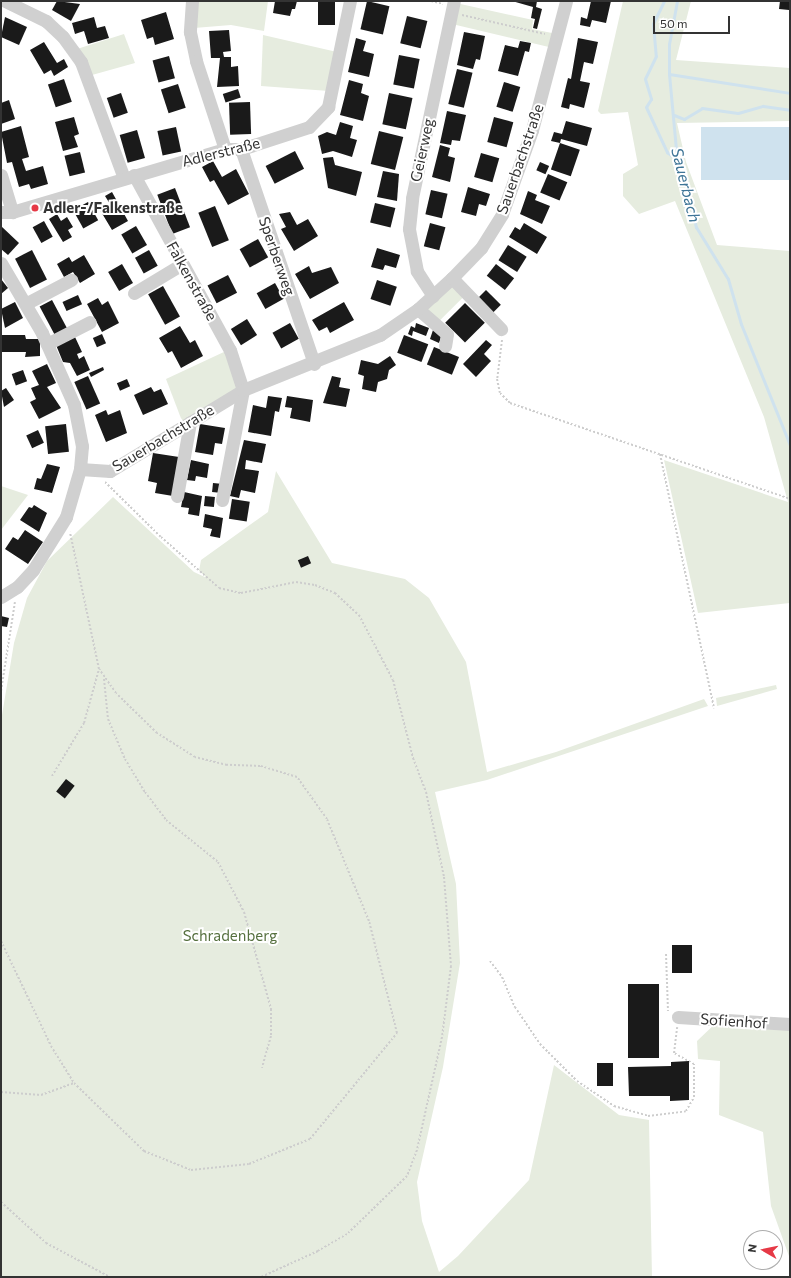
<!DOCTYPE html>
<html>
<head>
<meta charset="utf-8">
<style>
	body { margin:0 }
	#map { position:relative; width:791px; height:1278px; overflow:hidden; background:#fff; font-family:Commissioner,sans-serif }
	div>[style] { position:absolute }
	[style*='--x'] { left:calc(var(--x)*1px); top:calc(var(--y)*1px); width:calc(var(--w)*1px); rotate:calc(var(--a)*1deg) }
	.green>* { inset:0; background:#e6ecdf; transform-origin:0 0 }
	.water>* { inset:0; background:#cfe2ee; transform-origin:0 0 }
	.stream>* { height:3px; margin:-1.5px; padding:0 1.5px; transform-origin:1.5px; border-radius:1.5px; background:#cfe2ee }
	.building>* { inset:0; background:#1a1a1a; transform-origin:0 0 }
	.path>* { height:2px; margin-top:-1px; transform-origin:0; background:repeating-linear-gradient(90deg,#cdcdcd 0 2px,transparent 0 4px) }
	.minor>* { height:13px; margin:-6.5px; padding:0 6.5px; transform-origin:6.5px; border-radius:6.5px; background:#d0d0d0 }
	.dots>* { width:11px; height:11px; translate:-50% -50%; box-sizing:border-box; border:2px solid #fff; border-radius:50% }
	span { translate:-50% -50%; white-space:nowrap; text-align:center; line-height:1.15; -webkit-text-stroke:4px #fff; paint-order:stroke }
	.street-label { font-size:15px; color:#333 }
	.poi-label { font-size:15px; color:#333; font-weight:700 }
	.left { translate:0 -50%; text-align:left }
	.park-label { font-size:15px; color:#56703f }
	.water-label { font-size:16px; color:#3f7597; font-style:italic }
	.frame { position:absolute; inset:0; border:2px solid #333; pointer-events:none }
	.north { position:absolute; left:743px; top:1230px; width:40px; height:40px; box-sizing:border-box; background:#fff; border:1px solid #adadad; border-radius:50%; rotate:279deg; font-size:11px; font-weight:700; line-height:16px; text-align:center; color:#333 }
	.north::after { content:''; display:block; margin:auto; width:14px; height:18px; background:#e63946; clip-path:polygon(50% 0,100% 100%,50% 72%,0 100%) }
	.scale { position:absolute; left:653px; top:16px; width:77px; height:18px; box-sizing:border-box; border:2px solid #333; border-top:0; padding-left:5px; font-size:12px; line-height:14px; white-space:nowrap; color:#333; -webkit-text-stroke:3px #fff; paint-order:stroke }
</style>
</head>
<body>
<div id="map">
	<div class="green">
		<i style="clip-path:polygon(195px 1px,268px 1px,264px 31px,231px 25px,194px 28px)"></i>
		<i style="clip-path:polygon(623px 1px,691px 1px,676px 60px,790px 68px,790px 121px,677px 123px,686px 162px,717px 245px,790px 251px,790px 603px,698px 613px,664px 460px,788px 502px,764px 417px,675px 201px,639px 214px,623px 196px,623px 174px,638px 165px,628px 112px,601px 114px,598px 111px)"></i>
		<i style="clip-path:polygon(456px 3px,533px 20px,532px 29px,557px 34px,553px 48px,452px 24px)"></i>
		<i style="clip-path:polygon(124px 34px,135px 63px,92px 75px,77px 49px)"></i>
		<i style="clip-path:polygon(263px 35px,337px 52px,329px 91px,261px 86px)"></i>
		<i style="left:452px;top:280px;width:20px;height:42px;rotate:45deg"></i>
		<i style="clip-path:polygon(226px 351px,238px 389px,182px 421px,166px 379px)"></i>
		<i style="clip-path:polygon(276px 471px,332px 563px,405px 579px,429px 598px,466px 662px,487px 772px,556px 752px,704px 699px,708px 706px,487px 780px,435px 792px,456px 884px,460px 963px,443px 1067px,417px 1182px,422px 1221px,439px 1272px,458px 1256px,529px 1180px,554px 1065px,619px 1115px,649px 1120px,652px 1277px,1px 1277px,1px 721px,14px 643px,27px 598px,47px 561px,113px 497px,194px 572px,207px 578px,199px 571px,201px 560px,268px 512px)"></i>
		<i style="clip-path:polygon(1px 486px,28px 495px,1px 530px)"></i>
		<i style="clip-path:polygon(776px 685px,777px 689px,717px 706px,716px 698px)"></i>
		<i style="clip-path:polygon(718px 1021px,787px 1027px,790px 1031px,790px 1259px,771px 1206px,763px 1132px,719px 1115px,720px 1061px,698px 1059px,697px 1041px)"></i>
	</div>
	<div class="water">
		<i style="left:790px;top:127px;width:53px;height:89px;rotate:90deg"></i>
	</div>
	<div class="stream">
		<i style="--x:664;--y:1;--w:25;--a:116"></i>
		<i style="--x:653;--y:24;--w:32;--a:85"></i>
		<i style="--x:656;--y:56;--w:25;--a:116"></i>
		<i style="--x:645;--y:79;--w:21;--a:73"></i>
		<i style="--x:651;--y:99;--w:9;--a:122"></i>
		<i style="--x:646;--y:107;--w:50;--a:65"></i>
		<i style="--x:667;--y:152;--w:13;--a:39"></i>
		<i style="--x:677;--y:1;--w:44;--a:100.5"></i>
		<i style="--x:669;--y:44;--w:30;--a:90"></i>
		<i style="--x:669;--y:74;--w:86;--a:84.7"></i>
		<i style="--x:677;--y:160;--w:32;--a:70"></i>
		<i style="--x:688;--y:190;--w:38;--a:78"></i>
		<i style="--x:696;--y:227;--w:61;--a:58.4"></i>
		<i style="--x:728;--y:279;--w:47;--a:73.9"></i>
		<i style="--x:741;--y:324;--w:131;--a:68"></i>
		<i style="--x:669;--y:74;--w:122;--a:8.9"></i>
		<i style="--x:674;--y:115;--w:11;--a:22"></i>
		<i style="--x:684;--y:119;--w:21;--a:-31"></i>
		<i style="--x:702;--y:108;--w:36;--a:8"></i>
		<i style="--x:738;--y:113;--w:26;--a:-16"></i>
		<i style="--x:763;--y:106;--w:27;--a:8"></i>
	</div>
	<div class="building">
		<i style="clip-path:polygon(57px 1px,80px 4px,71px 21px,52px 10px)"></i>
		<i style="clip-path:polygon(275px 1px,297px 1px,295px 9px,292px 9px,290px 16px,273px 13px)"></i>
		<i style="left:318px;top:1px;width:17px;height:24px"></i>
		<i style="left:367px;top:1px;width:23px;height:29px;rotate:13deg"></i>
		<i style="clip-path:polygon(512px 1px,537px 1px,536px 7px,542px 9px,537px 29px,533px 28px,535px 19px,531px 18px,533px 7px)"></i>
		<i style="clip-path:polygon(591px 1px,611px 1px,606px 23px,592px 20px,590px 27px,580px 25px,581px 17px,587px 19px)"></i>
		<i style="clip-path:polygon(780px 1px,789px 1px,789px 10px,779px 9px)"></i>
		<i style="clip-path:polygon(166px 12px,174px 39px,155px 45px,153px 37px,147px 39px,141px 20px)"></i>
		<i style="left:407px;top:16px;width:21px;height:28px;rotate:14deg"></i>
		<i style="clip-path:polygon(5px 17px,27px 27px,19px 45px,1px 37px)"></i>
		<i style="clip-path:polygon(94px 17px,97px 28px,105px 26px,109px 38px,88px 44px,84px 31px,75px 34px,72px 23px)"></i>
		<i style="clip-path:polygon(229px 30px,231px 51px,223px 52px,224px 57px,231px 57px,231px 67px,238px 66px,239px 86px,217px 87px,220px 58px,211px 58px,209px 31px)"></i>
		<i style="clip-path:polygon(464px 32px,485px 36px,480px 60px,476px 59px,473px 69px,457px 65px)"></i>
		<i style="clip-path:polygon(356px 38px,366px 41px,363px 51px,374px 54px,369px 77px,348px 72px)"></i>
		<i style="clip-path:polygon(578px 38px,598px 42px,593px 64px,584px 62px,580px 81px,590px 83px,584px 108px,570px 104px,569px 109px,561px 107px,568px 78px,571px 79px)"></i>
		<i style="clip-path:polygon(520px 41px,531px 43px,529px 52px,525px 51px,518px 76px,498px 71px,505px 45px,518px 48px)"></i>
		<i style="clip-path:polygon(44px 42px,57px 63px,64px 59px,68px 67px,54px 76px,51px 70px,44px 74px,30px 50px)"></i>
		<i style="left:399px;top:55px;width:21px;height:30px;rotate:11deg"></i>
		<i style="left:169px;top:56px;width:23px;height:17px;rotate:75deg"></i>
		<i style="left:457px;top:69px;width:16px;height:36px;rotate:14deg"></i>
		<i style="left:64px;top:79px;width:24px;height:17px;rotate:71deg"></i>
		<i style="clip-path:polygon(349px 80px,363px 84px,361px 93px,369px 96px,363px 121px,340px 115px)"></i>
		<i style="left:504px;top:82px;width:17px;height:26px;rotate:17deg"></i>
		<i style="left:178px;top:84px;width:25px;height:18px;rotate:72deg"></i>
		<i style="left:238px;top:89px;width:9px;height:16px;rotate:72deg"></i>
		<i style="left:121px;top:93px;width:21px;height:15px;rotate:71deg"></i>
		<i style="left:389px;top:93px;width:24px;height:32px;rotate:12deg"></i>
		<i style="clip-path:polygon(9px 100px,15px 119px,1px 124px,1px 103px)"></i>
		<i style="left:250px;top:102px;width:32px;height:21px;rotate:88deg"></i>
		<i style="clip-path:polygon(447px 111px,466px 115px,460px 141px,452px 140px,451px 145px,440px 143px)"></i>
		<i style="clip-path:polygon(74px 117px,79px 134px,74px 136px,78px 147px,63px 151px,55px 122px)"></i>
		<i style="left:494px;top:117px;width:20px;height:26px;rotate:15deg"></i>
		<i style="clip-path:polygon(566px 121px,592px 128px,587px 146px,561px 139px,560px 143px,551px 141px,554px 132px,562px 134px)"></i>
		<i style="clip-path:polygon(340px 122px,353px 126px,350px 138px,357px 140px,352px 157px,333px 151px,322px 154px,318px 136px,327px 132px,336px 135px)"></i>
		<i style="clip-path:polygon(21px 126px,29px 157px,22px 159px,26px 171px,43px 166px,48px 184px,31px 189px,29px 184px,19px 187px,12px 162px,7px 163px,1px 132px)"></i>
		<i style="left:176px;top:127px;width:25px;height:19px;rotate:78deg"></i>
		<i style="left:137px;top:130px;width:29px;height:18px;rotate:74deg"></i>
		<i style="left:379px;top:131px;width:25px;height:34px;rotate:14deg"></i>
		<i style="left:560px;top:143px;width:21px;height:28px;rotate:19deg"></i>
		<i style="clip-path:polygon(440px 145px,450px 148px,448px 156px,455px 158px,450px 182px,432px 177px)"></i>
		<i style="left:295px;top:151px;width:20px;height:33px;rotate:63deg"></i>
		<i style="left:80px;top:152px;width:21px;height:16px;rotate:76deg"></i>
		<i style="left:481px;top:153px;width:19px;height:25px;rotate:16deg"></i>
		<i style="clip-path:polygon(333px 157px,335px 165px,362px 172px,356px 196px,328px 188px,323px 158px)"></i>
		<i style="clip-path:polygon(213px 161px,222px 177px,236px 169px,249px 194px,228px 205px,214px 180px,210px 182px,202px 167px)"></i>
		<i style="left:540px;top:162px;width:10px;height:9px;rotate:24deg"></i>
		<i style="clip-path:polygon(383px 171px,399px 174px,397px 201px,377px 197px)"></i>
		<i style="left:548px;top:174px;width:21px;height:20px;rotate:23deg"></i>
		<i style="clip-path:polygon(468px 187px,490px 194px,486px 206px,479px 204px,476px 216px,461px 212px)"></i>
		<i style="left:175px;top:188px;width:42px;height:19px;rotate:69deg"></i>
		<i style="left:431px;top:190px;width:17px;height:25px;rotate:13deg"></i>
		<i style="clip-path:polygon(528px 191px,537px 195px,535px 200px,550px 206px,542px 224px,520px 214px)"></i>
		<i style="clip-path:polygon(112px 192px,128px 221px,112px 230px,100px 210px,110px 204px,105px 196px)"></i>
		<i style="left:88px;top:202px;width:21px;height:17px;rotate:61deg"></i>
		<i style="left:375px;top:203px;width:21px;height:20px;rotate:14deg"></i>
		<i style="left:215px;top:206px;width:37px;height:18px;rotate:68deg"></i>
		<i style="clip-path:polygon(290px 212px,297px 225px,308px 219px,318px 236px,294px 251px,281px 229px,286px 227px,279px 214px)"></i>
		<i style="clip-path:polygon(57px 214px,61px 221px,67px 217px,73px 227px,68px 230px,72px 237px,63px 242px,49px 219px)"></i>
		<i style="left:44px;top:221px;width:18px;height:13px;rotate:61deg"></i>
		<i style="left:430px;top:223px;width:16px;height:24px;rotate:15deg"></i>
		<i style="clip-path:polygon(524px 223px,547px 237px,537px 254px,509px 237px,515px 227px,520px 230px)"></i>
		<i style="clip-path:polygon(1px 226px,19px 243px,8px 255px,1px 249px)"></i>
		<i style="left:136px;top:226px;width:22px;height:17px;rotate:60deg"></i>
		<i style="left:258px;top:239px;width:21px;height:21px;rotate:61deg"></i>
		<i style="left:508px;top:245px;width:22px;height:18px;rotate:32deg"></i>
		<i style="clip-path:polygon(377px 248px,400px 255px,396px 268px,385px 265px,383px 270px,371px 267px)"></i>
		<i style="left:32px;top:250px;width:33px;height:19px;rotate:63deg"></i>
		<i style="left:149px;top:250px;width:18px;height:16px;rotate:61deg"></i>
		<i style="clip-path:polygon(84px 255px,95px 274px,80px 283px,73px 272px,64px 277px,57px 264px,69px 257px,72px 262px)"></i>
		<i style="left:122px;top:264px;width:22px;height:16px;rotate:60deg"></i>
		<i style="left:496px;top:264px;width:23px;height:15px;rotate:38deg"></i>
		<i style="clip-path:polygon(309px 266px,312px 273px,331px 267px,339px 283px,310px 299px,295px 274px)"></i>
		<i style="left:228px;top:275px;width:20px;height:23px;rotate:63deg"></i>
		<i style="clip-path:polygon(1px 279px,8px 288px,1px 294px)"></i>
		<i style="left:377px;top:280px;width:21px;height:20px;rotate:19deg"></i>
		<i style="left:275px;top:283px;width:18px;height:21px;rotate:61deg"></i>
		<i style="left:163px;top:286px;width:35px;height:17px;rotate:61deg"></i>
		<i style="left:486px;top:290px;width:21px;height:13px;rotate:45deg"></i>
		<i style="left:78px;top:295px;width:10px;height:17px;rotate:66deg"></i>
		<i style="clip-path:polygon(98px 298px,102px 305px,108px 301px,119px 323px,102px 332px,87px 304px)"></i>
		<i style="left:52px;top:300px;width:32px;height:14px;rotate:62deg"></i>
		<i style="clip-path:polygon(15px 302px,23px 318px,5px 328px,1px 309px)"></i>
		<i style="clip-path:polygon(344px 302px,354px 320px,330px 333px,327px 327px,319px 331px,312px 320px)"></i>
		<i style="left:465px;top:303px;width:28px;height:28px;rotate:45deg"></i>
		<i style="left:247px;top:319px;width:19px;height:19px;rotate:58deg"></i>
		<i style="left:290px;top:323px;width:18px;height:20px;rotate:61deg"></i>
		<i style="clip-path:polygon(416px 323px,429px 328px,426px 336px,413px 331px,412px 336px,408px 334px,411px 326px,415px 328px)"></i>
		<i style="clip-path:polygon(180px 326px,190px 343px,195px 340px,203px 356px,181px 368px,172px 351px,168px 353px,159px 338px)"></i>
		<i style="clip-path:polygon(433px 330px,442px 334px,439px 343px,430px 339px)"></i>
		<i style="left:102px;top:334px;width:10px;height:10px;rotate:66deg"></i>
		<i style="clip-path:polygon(1px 335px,25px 335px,26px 339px,40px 339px,40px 356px,25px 357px,26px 352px,1px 352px)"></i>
		<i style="left:404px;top:335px;width:26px;height:19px;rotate:21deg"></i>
		<i style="clip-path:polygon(75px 337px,82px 352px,77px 354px,79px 359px,84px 356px,90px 370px,77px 376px,70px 363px,63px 362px,56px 345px)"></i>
		<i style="clip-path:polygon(486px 340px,492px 345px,484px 354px,491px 361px,476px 377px,463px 364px)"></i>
		<i style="left:434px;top:347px;width:27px;height:19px;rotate:22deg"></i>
		<i style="clip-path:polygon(390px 356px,396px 365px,389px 370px,387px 379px,378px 382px,376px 392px,362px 389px,364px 376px,358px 374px,361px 360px,378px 364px)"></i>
		<i style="clip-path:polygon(47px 364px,56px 383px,47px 387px,61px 408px,39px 419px,30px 402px,36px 399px,31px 388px,39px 385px,32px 371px)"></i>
		<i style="clip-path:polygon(103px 367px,104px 370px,91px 377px,89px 373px)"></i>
		<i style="left:23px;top:370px;width:12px;height:12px;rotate:70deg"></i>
		<i style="left:88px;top:376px;width:30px;height:15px;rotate:66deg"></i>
		<i style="clip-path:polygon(332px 376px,341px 378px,339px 387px,350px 389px,346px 407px,323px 403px)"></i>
		<i style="left:127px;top:379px;width:8px;height:11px;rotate:67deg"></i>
		<i style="clip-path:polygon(151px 387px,154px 392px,161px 389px,168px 404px,143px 415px,134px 395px)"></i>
		<i style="clip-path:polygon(6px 388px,14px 400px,4px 407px,1px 391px)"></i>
		<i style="clip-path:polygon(268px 396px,282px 398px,279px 412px,275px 411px,271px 436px,248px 432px,253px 405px,266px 408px)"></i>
		<i style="clip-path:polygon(287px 396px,313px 400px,310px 422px,290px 418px,292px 408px,285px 407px)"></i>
		<i style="clip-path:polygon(106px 410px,108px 415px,120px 410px,127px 433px,106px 442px,95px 415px)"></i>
		<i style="left:66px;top:424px;width:28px;height:21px;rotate:84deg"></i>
		<i style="clip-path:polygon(200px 424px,225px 428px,222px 444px,215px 443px,213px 455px,195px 452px)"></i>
		<i style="left:38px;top:430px;width:14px;height:13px;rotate:65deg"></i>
		<i style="clip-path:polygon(244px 440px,266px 444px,262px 463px,246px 460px,245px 469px,259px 471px,255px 493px,241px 490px,239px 498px,230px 496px)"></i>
		<i style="clip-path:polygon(153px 453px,179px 457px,173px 496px,155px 493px,157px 483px,148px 481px)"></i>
		<i style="clip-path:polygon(191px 460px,209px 464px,207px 478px,196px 476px,195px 481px,187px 480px)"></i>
		<i style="clip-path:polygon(47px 464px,60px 467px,52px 493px,34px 489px,37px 478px,41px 479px)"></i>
		<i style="left:213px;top:483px;width:10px;height:9px;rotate:6deg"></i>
		<i style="clip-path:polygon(184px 492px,202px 496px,199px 516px,188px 514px,189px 508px,181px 507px)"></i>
		<i style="left:205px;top:496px;width:10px;height:10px;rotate:6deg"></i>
		<i style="left:232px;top:499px;width:18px;height:20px;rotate:9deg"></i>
		<i style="clip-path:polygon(34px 505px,47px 513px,39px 532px,20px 520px,29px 507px,32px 508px)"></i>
		<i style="clip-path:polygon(205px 514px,223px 518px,220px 538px,210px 536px,212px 529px,203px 527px)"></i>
		<i style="clip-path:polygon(25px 530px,43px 542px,28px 564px,5px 549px,13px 537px,18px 540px)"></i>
		<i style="left:308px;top:556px;width:8px;height:11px;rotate:67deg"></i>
		<i style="clip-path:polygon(1px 616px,9px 618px,7px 627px,1px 626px)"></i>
		<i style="left:66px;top:779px;width:11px;height:16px;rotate:38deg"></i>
		<i style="left:672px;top:945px;width:20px;height:28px"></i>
		<i style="left:628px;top:984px;width:31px;height:74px"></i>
		<i style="clip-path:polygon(689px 1061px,689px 1100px,670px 1101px,670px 1096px,629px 1096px,628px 1067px,671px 1066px,671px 1062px)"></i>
		<i style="left:597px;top:1063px;width:16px;height:23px"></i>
	</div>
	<div class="path">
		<i style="--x:431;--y:1;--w:12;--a:14"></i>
		<i style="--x:462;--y:15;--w:85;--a:12.9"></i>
		<i style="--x:502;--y:340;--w:39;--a:97"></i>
		<i style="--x:497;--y:379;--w:14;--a:78"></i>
		<i style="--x:500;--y:393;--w:14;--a:45"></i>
		<i style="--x:510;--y:403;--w:296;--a:18.9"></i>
		<i style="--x:660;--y:454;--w:260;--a:78"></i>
		<i style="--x:105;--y:482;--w:78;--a:44.5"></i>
		<i style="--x:161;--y:537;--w:77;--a:41.3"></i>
		<i style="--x:219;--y:588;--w:23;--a:13"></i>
		<i style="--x:241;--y:593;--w:56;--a:-11.3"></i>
		<i style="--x:296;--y:582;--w:19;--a:9"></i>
		<i style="--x:315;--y:585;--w:22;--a:22"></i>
		<i style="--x:335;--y:593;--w:33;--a:43"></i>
		<i style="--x:359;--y:615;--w:73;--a:62.4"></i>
		<i style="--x:393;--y:680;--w:81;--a:75.6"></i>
		<i style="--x:413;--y:758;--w:36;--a:69"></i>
		<i style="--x:426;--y:792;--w:87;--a:78"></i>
		<i style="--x:444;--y:877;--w:89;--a:85.5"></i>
		<i style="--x:451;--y:966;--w:72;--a:97.2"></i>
		<i style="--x:442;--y:1037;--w:116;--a:102.5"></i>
		<i style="--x:417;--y:1150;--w:28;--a:111"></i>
		<i style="--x:407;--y:1176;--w:83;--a:136"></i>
		<i style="--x:347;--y:1234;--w:34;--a:150"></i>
		<i style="--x:318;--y:1251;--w:63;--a:155.5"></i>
		<i style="--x:104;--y:679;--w:40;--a:84.3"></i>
		<i style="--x:108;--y:719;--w:43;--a:67"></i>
		<i style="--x:125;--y:759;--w:39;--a:59"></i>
		<i style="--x:145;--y:792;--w:35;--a:53"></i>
		<i style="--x:166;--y:820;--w:67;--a:38.9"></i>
		<i style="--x:218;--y:862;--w:56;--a:62.5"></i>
		<i style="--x:244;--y:912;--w:101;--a:74.4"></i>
		<i style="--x:271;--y:1009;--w:27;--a:90"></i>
		<i style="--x:271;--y:1036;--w:33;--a:106"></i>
		<i style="--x:1;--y:691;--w:90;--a:-81.1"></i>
		<i style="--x:52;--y:776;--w:62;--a:-58.9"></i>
		<i style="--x:84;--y:723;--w:56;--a:-74.5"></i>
		<i style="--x:1;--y:941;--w:116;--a:64.5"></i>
		<i style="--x:51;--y:1046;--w:44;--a:58.1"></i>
		<i style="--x:74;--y:1083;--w:98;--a:44.2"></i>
		<i style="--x:144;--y:1151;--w:51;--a:22"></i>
		<i style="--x:191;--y:1170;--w:58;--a:-5.9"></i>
		<i style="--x:249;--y:1164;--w:66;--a:-22.3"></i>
		<i style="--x:310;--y:1139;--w:137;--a:-50.6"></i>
		<i style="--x:397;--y:1033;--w:115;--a:-104"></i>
		<i style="--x:369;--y:921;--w:110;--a:-112.4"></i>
		<i style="--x:327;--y:819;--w:52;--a:-125.5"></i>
		<i style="--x:297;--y:777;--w:39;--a:-163"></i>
		<i style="--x:260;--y:766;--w:33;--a:-178"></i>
		<i style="--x:227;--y:765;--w:33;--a:-166"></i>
		<i style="--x:195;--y:757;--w:45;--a:-147.7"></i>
		<i style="--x:157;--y:733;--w:57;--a:-135.7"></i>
		<i style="--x:116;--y:693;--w:29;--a:-125"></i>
		<i style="--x:99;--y:669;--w:140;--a:-102"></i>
		<i style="--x:666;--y:954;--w:57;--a:88"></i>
		<i style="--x:490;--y:961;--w:20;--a:53"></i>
		<i style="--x:502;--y:977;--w:33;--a:67"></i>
		<i style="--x:515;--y:1007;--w:45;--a:56"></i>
		<i style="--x:540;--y:1044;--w:52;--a:45"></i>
		<i style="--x:577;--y:1081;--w:45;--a:34"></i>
		<i style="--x:614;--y:1106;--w:35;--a:16"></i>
		<i style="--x:648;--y:1116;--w:38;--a:-7"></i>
		<i style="--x:686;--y:1111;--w:16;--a:-60"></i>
		<i style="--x:694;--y:1097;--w:33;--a:-90"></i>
		<i style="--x:694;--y:1064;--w:23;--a:-151"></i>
		<i style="--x:674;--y:1053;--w:26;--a:-83"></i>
		<i style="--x:1;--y:1092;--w:40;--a:4.3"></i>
		<i style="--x:41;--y:1095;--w:35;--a:-20"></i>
		<i style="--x:1;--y:1202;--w:61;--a:42.3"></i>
		<i style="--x:46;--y:1243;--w:72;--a:28"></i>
	</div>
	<div class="minor">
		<i style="--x:5;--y:1;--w:46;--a:26"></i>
		<i style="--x:46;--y:21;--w:23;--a:43"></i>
		<i style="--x:63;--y:37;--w:31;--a:54"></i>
		<i style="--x:81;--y:62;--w:124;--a:69.7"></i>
		<i style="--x:192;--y:1;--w:31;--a:94"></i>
		<i style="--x:190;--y:32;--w:30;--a:78"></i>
		<i style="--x:196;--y:61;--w:93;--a:71.8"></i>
		<i style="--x:241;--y:149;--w:227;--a:71.2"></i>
		<i style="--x:1;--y:175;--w:39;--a:73"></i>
		<i style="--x:134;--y:175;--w:200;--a:61.3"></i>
		<i style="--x:230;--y:350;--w:42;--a:72"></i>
		<i style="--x:243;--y:390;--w:112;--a:100.8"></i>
		<i style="--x:1;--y:212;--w:11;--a:0"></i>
		<i style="--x:12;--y:212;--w:222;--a:-16.5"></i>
		<i style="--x:225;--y:149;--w:16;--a:0"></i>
		<i style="--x:241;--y:149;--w:71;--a:-17.9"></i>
		<i style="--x:309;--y:127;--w:28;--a:-46"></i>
		<i style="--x:328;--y:107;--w:108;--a:-78.3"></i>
		<i style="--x:1;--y:263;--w:81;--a:59.6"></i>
		<i style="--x:42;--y:333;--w:79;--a:66"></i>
		<i style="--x:74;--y:405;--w:42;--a:79"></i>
		<i style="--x:82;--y:446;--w:23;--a:95"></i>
		<i style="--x:80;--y:469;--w:50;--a:106.3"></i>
		<i style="--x:66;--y:517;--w:62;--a:121.9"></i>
		<i style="--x:33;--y:570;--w:23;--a:133"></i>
		<i style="--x:17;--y:587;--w:19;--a:148"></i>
		<i style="--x:452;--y:278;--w:71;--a:46.1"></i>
		<i style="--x:134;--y:293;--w:56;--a:-31.1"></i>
		<i style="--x:433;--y:296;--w:30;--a:-123"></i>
		<i style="--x:417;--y:271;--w:43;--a:-100.8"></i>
		<i style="--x:409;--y:229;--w:31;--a:-84"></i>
		<i style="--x:412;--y:198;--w:201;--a:-78"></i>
		<i style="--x:27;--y:303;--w:50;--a:-27.6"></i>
		<i style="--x:418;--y:309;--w:38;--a:41"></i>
		<i style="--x:447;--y:334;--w:12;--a:99"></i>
		<i style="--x:47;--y:344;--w:48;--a:-27.1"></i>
		<i style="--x:80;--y:469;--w:30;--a:4"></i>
		<i style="--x:110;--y:471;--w:156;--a:-31.3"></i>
		<i style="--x:243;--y:390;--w:148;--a:-21.9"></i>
		<i style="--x:380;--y:335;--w:46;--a:-34.4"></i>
		<i style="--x:418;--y:309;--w:46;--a:-42.4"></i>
		<i style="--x:452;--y:278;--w:42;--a:-46"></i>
		<i style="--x:481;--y:248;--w:40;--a:-58"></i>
		<i style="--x:502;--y:214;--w:89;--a:-70.3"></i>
		<i style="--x:532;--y:130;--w:133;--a:-75.2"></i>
		<i style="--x:177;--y:496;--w:75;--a:-80"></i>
		<i style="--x:678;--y:1017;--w:112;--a:3.6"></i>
	</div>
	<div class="dots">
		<i style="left:35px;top:208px;background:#e63946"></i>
	</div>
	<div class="street-label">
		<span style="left:422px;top:150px;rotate:-78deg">Geierweg</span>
		<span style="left:221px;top:152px;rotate:-14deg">Adlerstraße</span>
		<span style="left:520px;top:159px;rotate:-71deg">Sauerbachstraße</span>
		<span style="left:277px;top:256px;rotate:71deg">Sperberweg</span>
		<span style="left:192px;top:281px;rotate:61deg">Falkenstraße</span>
		<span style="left:163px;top:438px;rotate:-31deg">Sauerbachstraße</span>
		<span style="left:734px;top:1021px;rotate:4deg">Sofienhof</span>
	</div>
	<div class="poi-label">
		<span class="left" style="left:43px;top:208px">Adler-/Falkenstraße</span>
	</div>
	<div class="park-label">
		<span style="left:230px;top:936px">Schradenberg</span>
	</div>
	<div class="water-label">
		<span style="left:686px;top:185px;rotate:76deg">Sauerbach</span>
	</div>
	<div class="frame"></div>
	<div class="north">N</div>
	<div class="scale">50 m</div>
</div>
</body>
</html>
